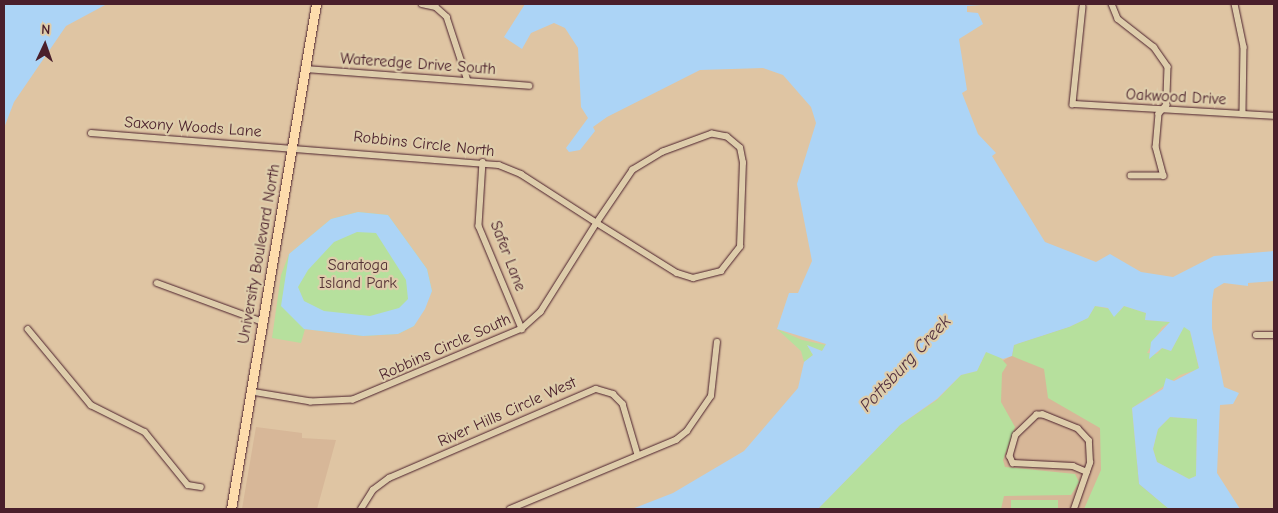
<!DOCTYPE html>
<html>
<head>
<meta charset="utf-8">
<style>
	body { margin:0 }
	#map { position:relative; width:1278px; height:513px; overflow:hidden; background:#dfc5a3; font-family:"Comic Neue",sans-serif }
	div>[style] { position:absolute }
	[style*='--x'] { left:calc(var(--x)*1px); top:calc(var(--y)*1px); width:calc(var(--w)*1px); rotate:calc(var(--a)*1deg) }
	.built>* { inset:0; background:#d7b798 }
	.green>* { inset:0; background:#b6e09d; transform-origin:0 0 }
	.water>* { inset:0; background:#acd4f6 }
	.roads { filter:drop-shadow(0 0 1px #4a1f2b) drop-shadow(0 0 1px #4a1f2b) }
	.street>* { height:5.5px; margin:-2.75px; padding:0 2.75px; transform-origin:2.75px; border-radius:2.75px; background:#decdab }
	.primary>* { height:9px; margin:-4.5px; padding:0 4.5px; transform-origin:4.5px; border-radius:4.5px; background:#fddcac }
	span { translate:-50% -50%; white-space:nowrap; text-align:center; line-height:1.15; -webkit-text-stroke:4.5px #decdab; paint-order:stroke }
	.street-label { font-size:16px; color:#4a1f2b }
	.park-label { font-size:16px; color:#553236 }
	.water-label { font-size:18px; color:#54313f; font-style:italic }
	.frame { position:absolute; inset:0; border:5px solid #4a1f2b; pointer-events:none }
	.north { position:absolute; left:20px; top:20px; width:50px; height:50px; -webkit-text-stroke:4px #decdab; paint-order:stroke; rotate:3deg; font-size:14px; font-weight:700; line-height:20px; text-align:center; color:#4a1f2b }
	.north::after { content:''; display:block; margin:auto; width:18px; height:22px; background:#4a1f2b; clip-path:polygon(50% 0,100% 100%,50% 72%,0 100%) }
</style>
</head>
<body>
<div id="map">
	<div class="built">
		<i style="clip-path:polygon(1069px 327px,1160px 509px,818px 509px,937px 400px,1011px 356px,1014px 345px)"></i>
		<i style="clip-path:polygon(256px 427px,302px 433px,302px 438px,336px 440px,317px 509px,242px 509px)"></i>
	</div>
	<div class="green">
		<i style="clip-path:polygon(358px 212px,388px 215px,427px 269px,432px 291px,414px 326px,398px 334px,363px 336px,305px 329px,301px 343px,272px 338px,281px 275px,289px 254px,331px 219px)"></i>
		<i style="clip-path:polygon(1095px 306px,1120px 311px,1124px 306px,1146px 313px,1145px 320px,1171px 322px,1162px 327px,1147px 353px,1157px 354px,1162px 348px,1171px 351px,1184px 326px,1190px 331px,1199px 369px,1180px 375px,1132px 408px,1139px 484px,1169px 509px,1084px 509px,1101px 470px,1100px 428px,1048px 398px,1044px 369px,1012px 356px,1014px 345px,1069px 327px,1088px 318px)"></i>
		<i style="clip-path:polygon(777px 329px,802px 340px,826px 345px,822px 351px,807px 345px,813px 355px,804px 362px,801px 351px)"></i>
		<i style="clip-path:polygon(986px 352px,996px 353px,1007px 365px,1002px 373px,1001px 402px,1015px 427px,1003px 460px,1005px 467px,1075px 474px,1079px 482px,1071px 495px,1004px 496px,1001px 509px,818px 509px,900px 425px,937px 400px,961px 375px,977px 371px)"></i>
		<i style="clip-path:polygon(1170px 417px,1197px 419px,1196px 476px,1189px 479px,1157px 462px,1153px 449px,1158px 429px)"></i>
		<i style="left:1058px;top:500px;width:9px;height:47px;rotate:90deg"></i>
	</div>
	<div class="water">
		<i style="clip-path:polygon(4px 4px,107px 4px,66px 26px,14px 102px,4px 128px)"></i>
		<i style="clip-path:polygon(evenodd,525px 4px,995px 4px,967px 6px,967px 12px,978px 13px,983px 24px,959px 39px,967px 90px,962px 93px,978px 134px,996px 153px,992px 156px,1045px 242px,1096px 262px,1110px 254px,1141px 272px,1173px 277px,1214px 256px,1274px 251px,1274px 281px,1248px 283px,1248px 286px,1224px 283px,1214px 289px,1212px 302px,1212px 328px,1224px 387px,1239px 393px,1233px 404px,1220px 405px,1217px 473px,1240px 509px,1169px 509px,1139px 484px,1132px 408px,1163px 389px,1166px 378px,1174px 381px,1199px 368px,1190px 331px,1184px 327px,1171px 351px,1162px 348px,1149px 359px,1151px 342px,1170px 322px,1145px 320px,1146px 313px,1124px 306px,1114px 317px,1108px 308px,1095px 306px,1088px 318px,1069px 327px,1014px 345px,1012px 356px,1003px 359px,986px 352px,977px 371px,961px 375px,937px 399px,900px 425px,818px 509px,632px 509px,673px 493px,744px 451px,798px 388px,804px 362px,813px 355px,807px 345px,822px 351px,826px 344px,777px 329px,789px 293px,798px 293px,812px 261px,797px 184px,816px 123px,811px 107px,783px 75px,763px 68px,700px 70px,607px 117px,593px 127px,595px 131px,580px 150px,569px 152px,566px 148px,588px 118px,581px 107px,578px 48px,565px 28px,554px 23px,531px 33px,522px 49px,504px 37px,525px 4px,1170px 417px,1197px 419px,1196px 476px,1189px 479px,1157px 462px,1153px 449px,1158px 429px,1170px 417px)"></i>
		<i style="clip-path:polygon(evenodd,358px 212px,388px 215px,427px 269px,432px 291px,425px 309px,414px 326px,398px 334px,363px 336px,304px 329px,281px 306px,289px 254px,331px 219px,358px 212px,357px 232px,376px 233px,406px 280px,408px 299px,399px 308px,370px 316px,324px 311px,304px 301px,298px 287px,308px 270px,334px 242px,357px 232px)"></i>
	</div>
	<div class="roads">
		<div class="street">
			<i style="--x:422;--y:4;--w:14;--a:12"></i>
			<i style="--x:436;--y:7;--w:15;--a:42"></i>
			<i style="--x:447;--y:17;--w:67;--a:71.8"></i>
			<i style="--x:1112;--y:4;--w:16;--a:68"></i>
			<i style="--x:1118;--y:19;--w:46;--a:37.9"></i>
			<i style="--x:1154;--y:47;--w:24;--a:55"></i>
			<i style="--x:1168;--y:67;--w:38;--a:92"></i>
			<i style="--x:1167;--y:105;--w:12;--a:132"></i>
			<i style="--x:1159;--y:114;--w:33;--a:95"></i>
			<i style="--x:1156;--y:147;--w:30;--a:75"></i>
			<i style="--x:1164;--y:176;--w:33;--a:180"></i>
			<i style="--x:1235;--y:4;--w:44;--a:78.2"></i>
			<i style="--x:1244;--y:47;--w:67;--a:90.9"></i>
			<i style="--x:1083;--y:7;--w:98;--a:95.9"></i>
			<i style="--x:1073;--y:104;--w:201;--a:3.4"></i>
			<i style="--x:305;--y:69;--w:225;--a:4.3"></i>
			<i style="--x:91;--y:133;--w:409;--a:4.5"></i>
			<i style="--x:499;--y:165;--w:24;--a:22"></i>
			<i style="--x:521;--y:174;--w:90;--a:32.8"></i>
			<i style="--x:597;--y:223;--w:94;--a:32"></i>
			<i style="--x:677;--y:273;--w:17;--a:17"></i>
			<i style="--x:693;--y:278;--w:29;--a:-14"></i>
			<i style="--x:721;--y:271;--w:31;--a:-52"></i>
			<i style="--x:740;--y:247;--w:84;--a:-88"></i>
			<i style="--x:743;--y:163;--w:15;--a:-101"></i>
			<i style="--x:740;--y:148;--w:17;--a:-140"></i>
			<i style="--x:727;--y:137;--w:15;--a:-169"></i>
			<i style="--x:712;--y:134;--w:52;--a:159.8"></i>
			<i style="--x:663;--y:152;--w:35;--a:149"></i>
			<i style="--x:633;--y:170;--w:64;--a:124.2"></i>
			<i style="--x:597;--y:223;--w:105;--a:122.2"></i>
			<i style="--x:541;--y:312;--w:25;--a:138"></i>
			<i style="--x:522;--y:329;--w:183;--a:157.2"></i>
			<i style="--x:353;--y:400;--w:42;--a:177.3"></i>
			<i style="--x:311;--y:402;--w:61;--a:-170.5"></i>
			<i style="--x:483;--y:162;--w:64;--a:93.6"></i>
			<i style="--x:479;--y:226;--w:112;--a:67.3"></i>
			<i style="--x:157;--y:283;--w:113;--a:20.2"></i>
			<i style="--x:28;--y:329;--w:99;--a:50.3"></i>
			<i style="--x:91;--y:405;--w:60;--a:26.6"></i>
			<i style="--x:145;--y:432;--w:68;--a:50.9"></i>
			<i style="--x:188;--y:485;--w:13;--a:9"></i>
			<i style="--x:1256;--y:335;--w:18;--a:0"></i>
			<i style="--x:361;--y:509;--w:22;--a:-58"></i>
			<i style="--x:373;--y:490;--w:20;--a:-37"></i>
			<i style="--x:389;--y:478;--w:225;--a:-23.3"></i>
			<i style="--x:596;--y:389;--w:18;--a:16"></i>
			<i style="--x:613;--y:394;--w:14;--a:45"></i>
			<i style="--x:623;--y:404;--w:53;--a:73.6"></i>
			<i style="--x:510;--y:509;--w:180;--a:-22.6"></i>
			<i style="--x:676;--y:440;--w:14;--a:-39"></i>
			<i style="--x:687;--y:431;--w:42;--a:-55.6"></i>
			<i style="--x:711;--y:396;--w:54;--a:-83.7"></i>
			<i style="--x:1074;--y:509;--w:49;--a:-70.8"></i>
			<i style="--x:1090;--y:463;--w:22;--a:-93"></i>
			<i style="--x:1089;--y:441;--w:16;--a:-133"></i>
			<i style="--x:1078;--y:429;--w:38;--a:-158"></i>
			<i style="--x:1043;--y:415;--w:6;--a:180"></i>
			<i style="--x:1037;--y:415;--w:29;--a:136"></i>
			<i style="--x:1016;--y:435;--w:22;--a:106"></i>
			<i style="--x:1010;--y:456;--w:8;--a:67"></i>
			<i style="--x:1013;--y:463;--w:60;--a:2.9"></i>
			<i style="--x:1073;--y:466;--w:15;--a:23"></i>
		</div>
		<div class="primary">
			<i style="--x:231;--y:509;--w:512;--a:-80.45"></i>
		</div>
	</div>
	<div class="street-label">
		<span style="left:418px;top:64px;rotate:4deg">Wateredge Drive South</span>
		<span style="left:1176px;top:97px;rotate:3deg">Oakwood Drive</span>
		<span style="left:193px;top:127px;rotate:4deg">Saxony Woods Lane</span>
		<span style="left:424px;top:144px;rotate:6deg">Robbins Circle North</span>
		<span style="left:259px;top:254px;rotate:-80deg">University Boulevard North</span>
		<span style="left:508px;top:256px;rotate:69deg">Safer Lane</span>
		<span style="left:445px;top:347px;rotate:-24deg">Robbins Circle South</span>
		<span style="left:507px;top:412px;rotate:-24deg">River Hills Circle West</span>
	</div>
	<div class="park-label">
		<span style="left:358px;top:274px">Saratoga<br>Island Park</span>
	</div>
	<div class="water-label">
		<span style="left:906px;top:364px;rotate:-47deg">Pottsburg Creek</span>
	</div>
	<div class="frame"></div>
	<div class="north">N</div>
</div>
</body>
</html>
